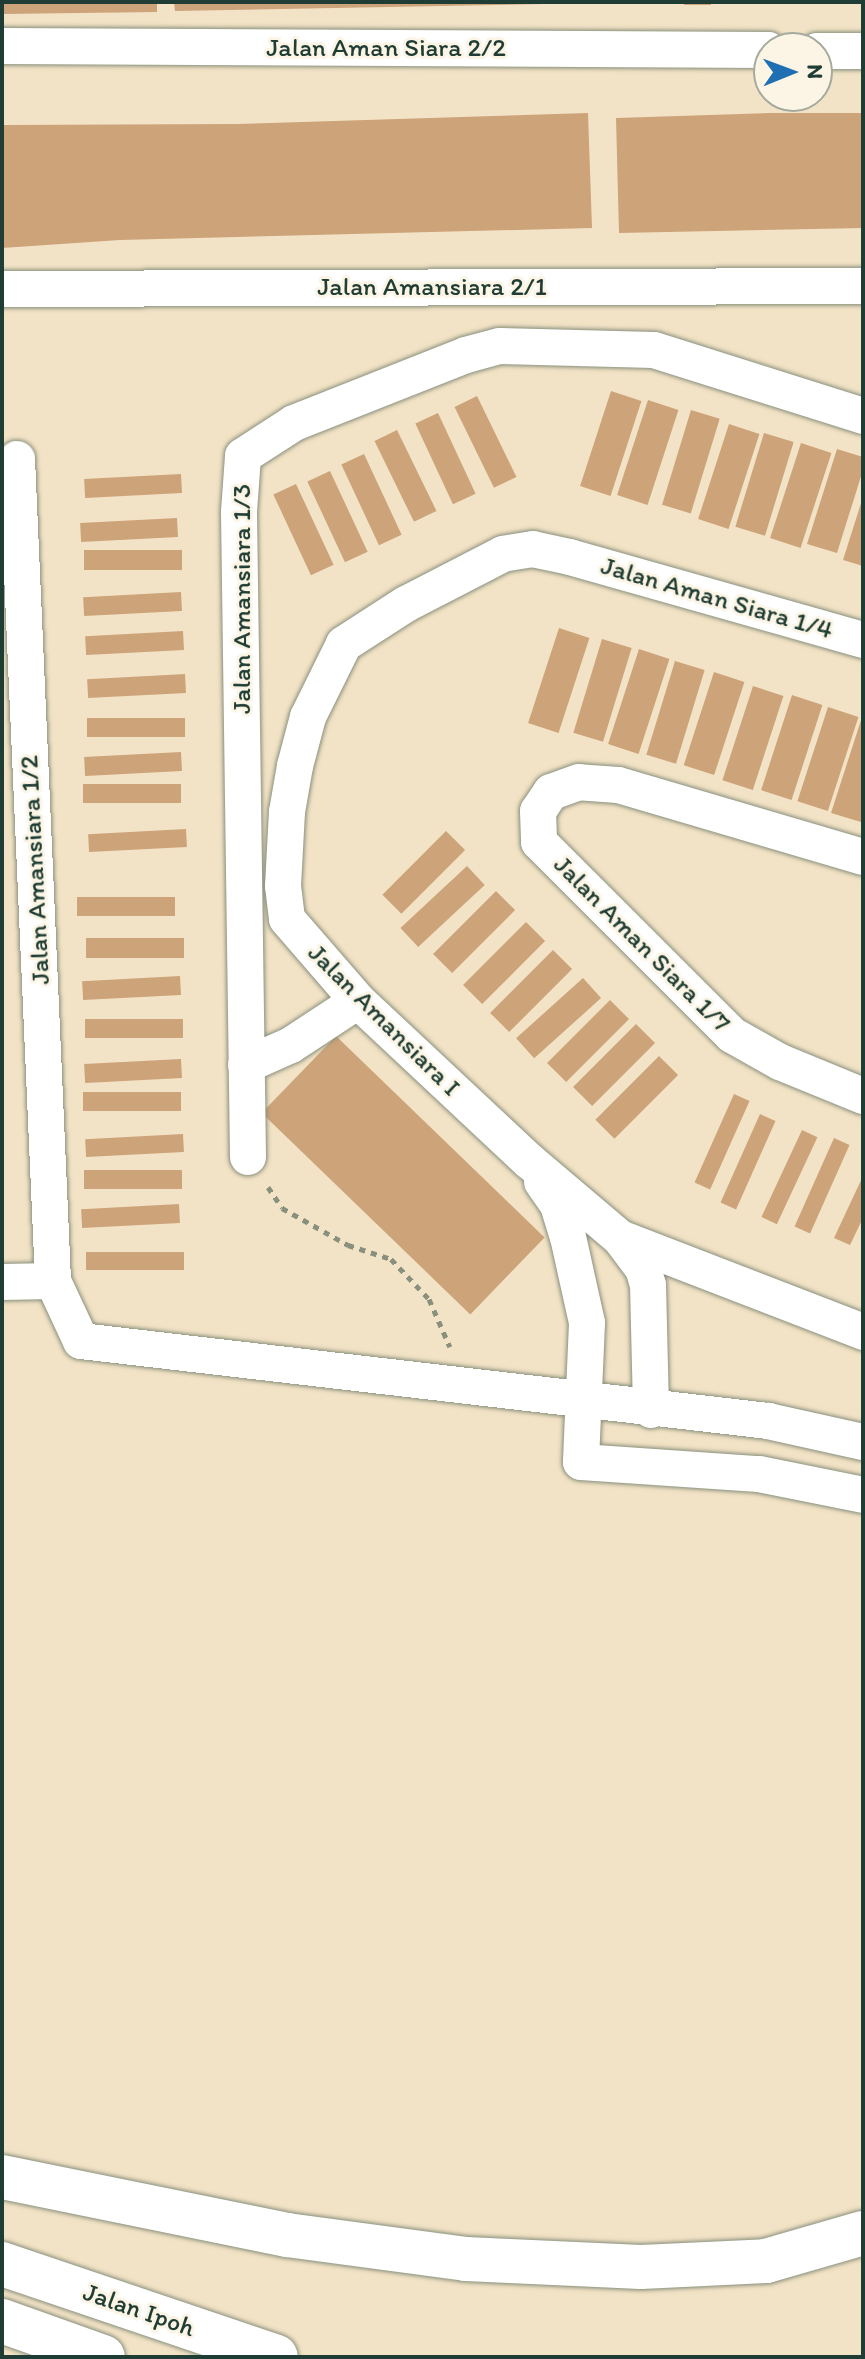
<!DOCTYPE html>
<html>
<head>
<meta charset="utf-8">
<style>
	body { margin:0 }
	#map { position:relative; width:865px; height:2359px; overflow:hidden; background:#f3e3c6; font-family:Itim,sans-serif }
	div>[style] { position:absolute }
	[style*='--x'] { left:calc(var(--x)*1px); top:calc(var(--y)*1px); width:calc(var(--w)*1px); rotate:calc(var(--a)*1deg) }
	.building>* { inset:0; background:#cda37a; transform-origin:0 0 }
	.path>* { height:5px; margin-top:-2.5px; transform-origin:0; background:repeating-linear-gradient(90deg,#89907d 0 6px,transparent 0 12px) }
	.roads { filter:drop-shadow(0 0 2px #89907d) drop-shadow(0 0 2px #89907d) }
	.minor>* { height:36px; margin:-18px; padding:0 18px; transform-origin:18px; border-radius:18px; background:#fff }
	.trunk>* { height:44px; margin:-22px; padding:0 22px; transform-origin:22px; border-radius:22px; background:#fff }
	span { translate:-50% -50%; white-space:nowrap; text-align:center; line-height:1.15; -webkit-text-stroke:6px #fcf5e5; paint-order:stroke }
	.street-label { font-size:26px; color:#1f3d34 }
	.frame { position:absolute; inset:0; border:4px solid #1f3d34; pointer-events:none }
	.north { position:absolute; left:753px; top:32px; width:80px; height:80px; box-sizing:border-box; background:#fcf5e5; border:2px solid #a4ab9e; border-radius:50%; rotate:89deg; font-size:22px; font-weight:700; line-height:32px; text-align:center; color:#1f3d34 }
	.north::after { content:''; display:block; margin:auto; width:28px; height:36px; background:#1f6fb2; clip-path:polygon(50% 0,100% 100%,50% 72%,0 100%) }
</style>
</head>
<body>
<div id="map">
	<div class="building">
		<i style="clip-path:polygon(2px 2px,157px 2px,157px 12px,2px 14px)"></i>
		<i style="clip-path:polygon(174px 2px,544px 2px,544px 4px,175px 11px)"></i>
		<i style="left:684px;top:2px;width:27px;height:3px"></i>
		<i style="clip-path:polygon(588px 113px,592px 228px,120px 240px,2px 248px,2px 125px,236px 124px)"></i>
		<i style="clip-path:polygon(771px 113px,863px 113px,863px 228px,619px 233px,616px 118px)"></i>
		<i style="left:611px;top:391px;width:32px;height:100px;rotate:18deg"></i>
		<i style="left:477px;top:396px;width:90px;height:25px;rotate:64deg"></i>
		<i style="left:648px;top:400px;width:32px;height:100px;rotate:18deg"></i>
		<i style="left:691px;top:410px;width:30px;height:99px;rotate:17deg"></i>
		<i style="left:438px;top:413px;width:89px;height:25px;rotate:65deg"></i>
		<i style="left:729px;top:424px;width:32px;height:100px;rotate:18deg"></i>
		<i style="left:397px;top:430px;width:90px;height:25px;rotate:64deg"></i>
		<i style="left:764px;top:433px;width:31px;height:98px;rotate:17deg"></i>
		<i style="left:801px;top:443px;width:32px;height:100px;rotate:18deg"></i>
		<i style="clip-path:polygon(837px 449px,863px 457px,863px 470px,837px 553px,807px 544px)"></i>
		<i style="left:364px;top:454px;width:89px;height:25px;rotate:65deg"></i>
		<i style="left:330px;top:471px;width:89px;height:25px;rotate:65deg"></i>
		<i style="left:181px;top:474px;width:19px;height:97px;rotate:87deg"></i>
		<i style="left:296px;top:484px;width:89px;height:25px;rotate:65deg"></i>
		<i style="clip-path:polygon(862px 500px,863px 500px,863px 566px,843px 560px)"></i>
		<i style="left:177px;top:518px;width:19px;height:97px;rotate:87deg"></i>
		<i style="left:182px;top:550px;width:20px;height:98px;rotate:90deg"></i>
		<i style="left:181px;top:592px;width:19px;height:98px;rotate:87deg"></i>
		<i style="left:559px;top:628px;width:32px;height:100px;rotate:18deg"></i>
		<i style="left:183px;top:631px;width:19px;height:98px;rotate:87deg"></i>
		<i style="left:602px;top:639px;width:31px;height:98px;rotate:17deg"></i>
		<i style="left:639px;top:649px;width:32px;height:100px;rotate:18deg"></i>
		<i style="left:675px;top:661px;width:31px;height:98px;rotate:17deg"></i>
		<i style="left:714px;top:672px;width:32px;height:98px;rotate:18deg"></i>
		<i style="left:185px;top:674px;width:19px;height:98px;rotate:87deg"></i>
		<i style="left:753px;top:686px;width:32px;height:99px;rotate:18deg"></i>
		<i style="left:792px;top:695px;width:32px;height:100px;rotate:18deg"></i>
		<i style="left:828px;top:707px;width:32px;height:99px;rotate:18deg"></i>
		<i style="clip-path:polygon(863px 714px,863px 817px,861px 822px,831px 813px)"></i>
		<i style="left:185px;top:718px;width:19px;height:98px;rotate:90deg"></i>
		<i style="left:181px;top:752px;width:19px;height:97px;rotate:87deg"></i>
		<i style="left:181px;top:784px;width:19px;height:98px;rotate:90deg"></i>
		<i style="left:186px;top:829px;width:18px;height:98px;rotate:87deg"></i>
		<i style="left:446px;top:831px;width:27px;height:90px;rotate:45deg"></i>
		<i style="left:467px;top:866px;width:26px;height:91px;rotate:47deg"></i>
		<i style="left:496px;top:891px;width:27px;height:89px;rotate:45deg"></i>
		<i style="left:175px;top:897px;width:19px;height:98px;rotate:90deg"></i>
		<i style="left:526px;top:922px;width:27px;height:89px;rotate:45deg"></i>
		<i style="left:184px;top:938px;width:20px;height:98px;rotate:90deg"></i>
		<i style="left:553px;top:950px;width:27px;height:89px;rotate:45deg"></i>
		<i style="left:180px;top:976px;width:19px;height:98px;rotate:87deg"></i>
		<i style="left:583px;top:978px;width:27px;height:90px;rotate:48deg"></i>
		<i style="left:610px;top:1000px;width:27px;height:89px;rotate:45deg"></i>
		<i style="left:183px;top:1019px;width:19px;height:98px;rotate:90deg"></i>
		<i style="left:636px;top:1024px;width:27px;height:89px;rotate:45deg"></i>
		<i style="left:336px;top:1036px;width:290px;height:107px;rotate:44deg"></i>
		<i style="left:659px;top:1056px;width:27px;height:90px;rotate:45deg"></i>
		<i style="left:181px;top:1059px;width:19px;height:97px;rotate:87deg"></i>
		<i style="left:181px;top:1092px;width:19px;height:98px;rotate:90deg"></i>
		<i style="left:734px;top:1094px;width:17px;height:97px;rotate:24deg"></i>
		<i style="left:760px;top:1114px;width:17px;height:97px;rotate:24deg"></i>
		<i style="left:802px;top:1130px;width:17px;height:96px;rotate:25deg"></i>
		<i style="left:183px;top:1134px;width:18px;height:98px;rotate:87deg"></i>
		<i style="left:834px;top:1138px;width:17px;height:97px;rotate:24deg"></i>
		<i style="left:182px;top:1170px;width:19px;height:98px;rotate:90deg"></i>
		<i style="clip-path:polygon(863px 1176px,863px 1218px,850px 1245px,834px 1238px)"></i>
		<i style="left:179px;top:1204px;width:19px;height:98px;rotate:87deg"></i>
		<i style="left:184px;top:1252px;width:18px;height:98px;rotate:90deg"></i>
	</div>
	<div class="path">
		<i style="--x:268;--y:1187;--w:25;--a:56"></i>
		<i style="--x:282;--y:1208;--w:76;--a:29.3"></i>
		<i style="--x:348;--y:1245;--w:45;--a:18"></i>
		<i style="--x:391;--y:1259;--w:55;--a:46.5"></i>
		<i style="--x:429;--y:1299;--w:52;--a:66.4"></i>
	</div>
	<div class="roads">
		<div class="minor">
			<i style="--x:2;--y:46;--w:767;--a:0.3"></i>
			<i style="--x:817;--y:51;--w:46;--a:0"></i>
			<i style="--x:2;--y:289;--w:861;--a:-0.2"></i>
			<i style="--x:17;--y:459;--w:823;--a:87.49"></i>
			<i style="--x:53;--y:1281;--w:66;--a:65"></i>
			<i style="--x:81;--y:1341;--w:692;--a:6.64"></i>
			<i style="--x:768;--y:1421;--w:97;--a:12.5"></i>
			<i style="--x:863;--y:640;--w:305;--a:-164.2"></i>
			<i style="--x:570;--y:557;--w:38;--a:-168"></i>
			<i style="--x:533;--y:549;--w:30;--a:171"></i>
			<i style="--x:503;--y:554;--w:109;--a:152.7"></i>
			<i style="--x:406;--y:604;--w:74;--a:147.2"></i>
			<i style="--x:344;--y:644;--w:81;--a:116.3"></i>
			<i style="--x:308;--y:717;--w:51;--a:104.9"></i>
			<i style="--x:295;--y:766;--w:47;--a:99.9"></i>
			<i style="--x:287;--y:812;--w:74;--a:93.1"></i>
			<i style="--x:283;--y:886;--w:33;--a:83"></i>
			<i style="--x:287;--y:919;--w:108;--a:49.1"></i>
			<i style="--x:358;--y:1001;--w:233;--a:43.1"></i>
			<i style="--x:528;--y:1160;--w:121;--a:40.3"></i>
			<i style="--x:620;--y:1238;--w:261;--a:21.1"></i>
			<i style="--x:863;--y:857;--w:255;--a:-163.6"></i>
			<i style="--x:618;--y:785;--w:39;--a:-176"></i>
			<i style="--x:579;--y:782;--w:30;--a:160"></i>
			<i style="--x:551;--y:792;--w:23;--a:124"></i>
			<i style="--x:538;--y:811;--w:31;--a:88"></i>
			<i style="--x:539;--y:842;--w:273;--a:45"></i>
			<i style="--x:732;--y:1035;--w:55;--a:29.4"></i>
			<i style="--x:780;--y:1062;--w:90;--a:22.3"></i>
			<i style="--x:246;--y:1065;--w:49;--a:-24"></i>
			<i style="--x:291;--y:1045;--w:80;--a:-33.3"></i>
			<i style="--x:248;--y:1157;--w:645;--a:-90.8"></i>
			<i style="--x:239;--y:512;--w:56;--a:-85.9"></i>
			<i style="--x:243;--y:456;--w:61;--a:-32.9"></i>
			<i style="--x:294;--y:423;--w:185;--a:-21.6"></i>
			<i style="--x:466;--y:355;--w:35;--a:-15"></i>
			<i style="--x:500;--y:346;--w:154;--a:1.5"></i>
			<i style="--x:654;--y:350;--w:219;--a:17.5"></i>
			<i style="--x:542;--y:1182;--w:28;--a:55"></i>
			<i style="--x:558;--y:1205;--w:34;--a:73"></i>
			<i style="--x:568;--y:1237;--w:88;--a:77.5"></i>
			<i style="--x:587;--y:1323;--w:139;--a:92.5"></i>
			<i style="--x:581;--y:1462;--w:178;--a:3.9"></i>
			<i style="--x:759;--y:1474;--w:106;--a:11.4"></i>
			<i style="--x:620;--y:1238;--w:38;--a:53"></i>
			<i style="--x:643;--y:1268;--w:18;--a:74"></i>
			<i style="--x:648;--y:1285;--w:125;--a:88.6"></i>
			<i style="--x:2;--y:1282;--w:51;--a:-1.1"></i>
		</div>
		<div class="trunk">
			<i style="--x:2;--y:2177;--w:291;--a:11.5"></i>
			<i style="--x:287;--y:2235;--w:181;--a:7.6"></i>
			<i style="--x:466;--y:2259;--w:175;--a:2.6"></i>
			<i style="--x:641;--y:2267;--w:125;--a:-2.7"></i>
			<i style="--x:766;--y:2261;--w:101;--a:-16.1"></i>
			<i style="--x:2;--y:2264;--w:289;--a:18.7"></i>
			<i style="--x:2;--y:2321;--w:107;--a:19.6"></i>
		</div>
	</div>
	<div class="street-label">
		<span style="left:386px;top:48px">Jalan Aman Siara 2/2</span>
		<span style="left:432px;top:287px">Jalan Amansiara 2/1</span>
		<span style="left:717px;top:598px;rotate:16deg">Jalan Aman Siara 1/4</span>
		<span style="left:242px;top:599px;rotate:-90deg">Jalan Amansiara 1/3</span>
		<span style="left:35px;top:870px;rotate:-93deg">Jalan Amansiara 1/2</span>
		<span style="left:642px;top:944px;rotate:45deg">Jalan Aman Siara 1/7</span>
		<span style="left:384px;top:1020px;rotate:45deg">Jalan Amansiara I</span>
		<span style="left:139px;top:2310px;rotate:19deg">Jalan Ipoh</span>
	</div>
	<div class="frame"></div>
	<div class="north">N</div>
</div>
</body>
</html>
